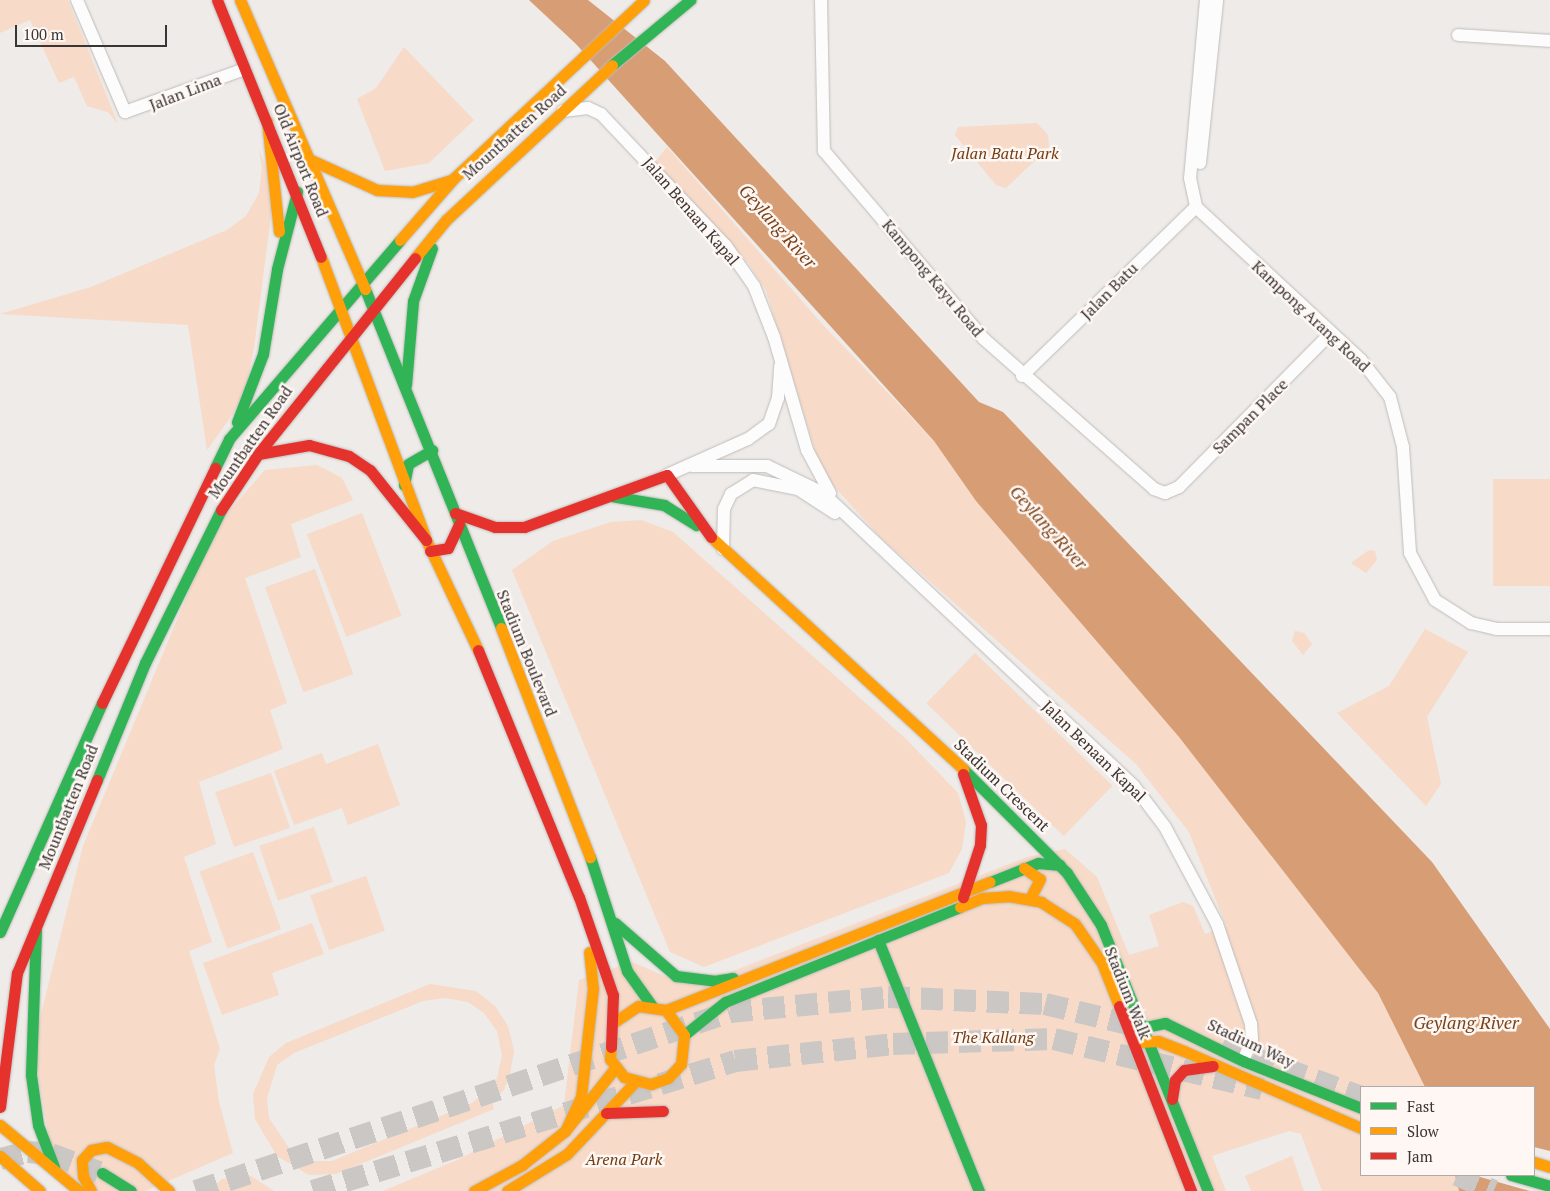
<!DOCTYPE html>
<html>
<head>
<meta charset="utf-8">
<style>
	body { margin:0 }
	#map { position:relative; width:1550px; height:1191px; overflow:hidden; background:#eeebe8; font-family:"PT Serif",serif }
	div>[style] { position:absolute }
	[style*='--x'] { left:calc(var(--x)*1px); top:calc(var(--y)*1px); width:calc(var(--w)*1px); rotate:calc(var(--a)*1deg) }
	.green>* { inset:0; background:#f7dac8; transform-origin:0 0 }
	.water>* { inset:0; background:#d79d75 }
	.pier>* { inset:0; background:#eeebe8 }
	.highway-tunnel>* { height:22px; margin-top:-11px; transform-origin:0; background:repeating-linear-gradient(90deg,#cac7c4 0 22px,transparent 0 33px) }
	.roads { filter:drop-shadow(0 0 1px #bfbcba) drop-shadow(0 0 1px #bfbcba) }
	.street>* { height:12px; margin:-6px; padding:0 6px; transform-origin:6px; border-radius:6px; background:#fcfcfc }
	.fast>* { height:11px; margin:-5.5px; padding:0 5.5px; transform-origin:5.5px; border-radius:5.5px; background:#30b455 }
	.slow>* { height:11px; margin:-5.5px; padding:0 5.5px; transform-origin:5.5px; border-radius:5.5px; background:#ff9f0a }
	.jam>* { height:11px; margin:-5.5px; padding:0 5.5px; transform-origin:5.5px; border-radius:5.5px; background:#e5322d }
	span { translate:-50% -50%; white-space:nowrap; text-align:center; line-height:1.15; -webkit-text-stroke:5px #fef7f3; paint-order:stroke }
	.street-label { font-size:16px; color:#393534 }
	.park-label { font-size:16px; color:#723c13; font-style:italic }
	.water-label { font-size:18px; color:#7a431b; font-style:italic }
	.legend { position:absolute; left:1360px; top:1086px; width:175px; height:90px; box-sizing:border-box; background:#fef7f3; border:1px solid #afa9a7; margin:0; padding:6px 9px; list-style:none; font-size:15px; color:#393534 }
	.legend li { display:flex; align-items:center; gap:10px; height:25px }
	.legend b { width:25px; border:1px solid #afa9a7 }
	.scale { position:absolute; left:15px; top:25px; width:152px; height:22px; box-sizing:border-box; border:2px solid #393534; border-top:0; padding-left:6px; font-size:15px; line-height:18px; white-space:nowrap; color:#393534; -webkit-text-stroke:4px #fef7f3; paint-order:stroke }
</style>
</head>
<body>
<div id="map">
	<div class="green">
		<i style="clip-path:polygon(0 0,68px 0,118px 124px,108px 112px,87px 106px,74px 77px,59px 83px,30px 20px,0 33px)"></i>
		<i style="clip-path:polygon(404px 47px,474px 120px,429px 163px,385px 171px,357px 99px,376px 88px)"></i>
		<i style="clip-path:polygon(1037px 123px,1048px 135px,1049px 147px,1006px 188px,996px 185px,955px 135px,958px 127px)"></i>
		<i style="clip-path:polygon(667px 147px,823px 325px,934px 441px,976px 501px,1179px 737px,1378px 993px,1425px 1087px,1361px 1087px,1361px 1175px,1455px 1175px,1459px 1191px,1322px 1191px,1301px 1134px,1289px 1131px,1212px 1156px,1226px 1191px,383px 1191px,457px 1160px,564px 1105px,579px 980px,632px 962px,667px 977px,728px 973px,1027px 857px,1065px 849px,1097px 877px,1129px 955px,1159px 946px,1149px 915px,1183px 902px,1193px 906px,1205px 934px,1226px 926px,1189px 832px,1136px 764px,881px 538px,822px 473px,766px 291px,748px 263px,655px 162px)"></i>
		<i style="clip-path:polygon(259px 150px,267px 169px,272px 208px,254px 348px,247px 383px,233px 414px,207px 450px,188px 325px,0 314px,91px 287px,227px 230px,246px 216px,259px 193px,262px 167px)"></i>
		<i style="clip-path:polygon(317px 465px,342px 478px,353px 500px,291px 524px,301px 557px,245px 578px,287px 703px,270px 710px,283px 749px,199px 782px,216px 844px,184px 857px,212px 942px,189px 951px,220px 1049px,214px 1065px,219px 1102px,233px 1153px,145px 1191px,80px 1191px,54px 1167px,33px 1046px,83px 846px,216px 526px,265px 470px)"></i>
		<i style="left:1493px;top:479px;width:57px;height:107px"></i>
		<i style="left:362px;top:513px;width:110px;height:59px;rotate:69deg"></i>
		<i style="clip-path:polygon(641px 520px,673px 532px,905px 738px,958px 793px,966px 822px,962px 849px,949px 873px,704px 967px,670px 952px,512px 570px,553px 541px,611px 522px)"></i>
		<i style="clip-path:polygon(1369px 550px,1375px 551px,1377px 560px,1366px 573px,1351px 563px)"></i>
		<i style="left:315px;top:569px;width:112px;height:53px;rotate:70deg"></i>
		<i style="clip-path:polygon(1425px 629px,1468px 652px,1427px 717px,1441px 784px,1426px 806px,1337px 713px,1389px 686px)"></i>
		<i style="clip-path:polygon(1295px 631px,1304px 633px,1312px 644px,1303px 655px,1292px 641px)"></i>
		<i style="left:975px;top:653px;width:191px;height:70px;rotate:44deg"></i>
		<i style="clip-path:polygon(378px 744px,400px 805px,348px 825px,342px 808px,294px 825px,274px 771px,322px 753px,326px 764px)"></i>
		<i style="left:271px;top:773px;width:58px;height:59px;rotate:71deg"></i>
		<i style="left:314px;top:827px;width:58px;height:58px;rotate:71deg"></i>
		<i style="left:253px;top:852px;width:82px;height:57px;rotate:70deg"></i>
		<i style="left:366px;top:876px;width:58px;height:59px;rotate:71deg"></i>
		<i style="clip-path:polygon(312px 923px,324px 954px,272px 973px,279px 995px,222px 1015px,203px 963px)"></i>
		<i style="clip-path:polygon(evenodd,430px 984px,476px 991px,495px 1006px,508px 1026px,514px 1051px,510px 1074px,504px 1090px,492px 1102px,494px 1109px,336px 1174px,309px 1175px,277px 1156px,255px 1119px,253px 1094px,269px 1057px,286px 1043px,430px 984px,445px 998px,468px 1002px,484px 1013px,497px 1031px,502px 1056px,497px 1078px,488px 1090px,472px 1103px,332px 1161px,309px 1161px,291px 1151px,269px 1118px,267px 1098px,277px 1065px,294px 1053px,423px 1001px,445px 998px)"></i>
		<i style="clip-path:polygon(1292px 1156px,1304px 1191px,1251px 1191px,1245px 1176px)"></i>
		<i style="clip-path:polygon(251px 1176px,274px 1191px,209px 1191px,222px 1179px)"></i>
	</div>
	<div class="water">
		<i style="clip-path:polygon(529px 0,588px 0,665px 61px,979px 402px,1003px 412px,1432px 862px,1550px 1029px,1550px 1191px,1459px 1191px,1455px 1175px,1534px 1175px,1534px 1087px,1425px 1087px,1378px 993px,1179px 737px,976px 501px,934px 441px,576px 44px)"></i>
	</div>
	<div class="pier">
		<i style="clip-path:polygon(1534px 1147px,1550px 1151px,1550px 1191px,1530px 1191px,1473px 1175px,1534px 1175px)"></i>
	</div>
	<div class="highway-tunnel">
		<i style="--x:1222;--y:1046;--w:148;--a:20.1"></i>
		<i style="--x:0;--y:1159;--w:29;--a:-14"></i>
		<i style="--x:28;--y:1152;--w:23;--a:5"></i>
		<i style="--x:51;--y:1154;--w:51;--a:20.6"></i>
		<i style="--x:1457;--y:1175;--w:40;--a:23.4"></i>
		<i style="--x:196;--y:1191;--w:563;--a:-18.53"></i>
		<i style="--x:730;--y:1012;--w:159;--a:-5.4"></i>
		<i style="--x:888;--y:997;--w:157;--a:2.6"></i>
		<i style="--x:1045;--y:1004;--w:103;--a:13.5"></i>
		<i style="--x:313;--y:1191;--w:442;--a:-17.1"></i>
		<i style="--x:735;--y:1061;--w:159;--a:-6.1"></i>
		<i style="--x:893;--y:1044;--w:161;--a:-1.8"></i>
		<i style="--x:1054;--y:1039;--w:214;--a:13.5"></i>
	</div>
	<div class="roads">
		<div class="street">
			<i style="--x:77;--y:0;--w:122;--a:66.8"></i>
			<i style="--x:125;--y:112;--w:127;--a:-19.7"></i>
			<i style="--x:821;--y:0;--w:151;--a:88.9"></i>
			<i style="--x:824;--y:151;--w:247;--a:49.6"></i>
			<i style="--x:984;--y:339;--w:227;--a:41.4"></i>
			<i style="--x:1154;--y:489;--w:12;--a:20"></i>
			<i style="--x:1165;--y:493;--w:15;--a:-23"></i>
			<i style="--x:1179;--y:487;--w:216;--a:-45.4"></i>
			<i style="--x:1206;--y:0;--w:179;--a:95.1"></i>
			<i style="--x:1190;--y:178;--w:30;--a:78"></i>
			<i style="--x:1196;--y:207;--w:225;--a:42.8"></i>
			<i style="--x:1361;--y:360;--w:47;--a:51.9"></i>
			<i style="--x:1390;--y:397;--w:52;--a:75.4"></i>
			<i style="--x:1403;--y:447;--w:106;--a:86.2"></i>
			<i style="--x:1410;--y:553;--w:53;--a:62"></i>
			<i style="--x:1435;--y:600;--w:43;--a:32.6"></i>
			<i style="--x:1471;--y:623;--w:27;--a:13"></i>
			<i style="--x:1497;--y:629;--w:53;--a:0"></i>
			<i style="--x:1458;--y:35;--w:92;--a:3.7"></i>
			<i style="--x:563;--y:111;--w:25;--a:-7"></i>
			<i style="--x:588;--y:108;--w:14;--a:25"></i>
			<i style="--x:601;--y:114;--w:182;--a:46.6"></i>
			<i style="--x:726;--y:246;--w:49;--a:55"></i>
			<i style="--x:754;--y:286;--w:55;--a:68.6"></i>
			<i style="--x:774;--y:337;--w:118;--a:73.7"></i>
			<i style="--x:807;--y:450;--w:49;--a:61.9"></i>
			<i style="--x:1200;--y:163;--w:164;--a:-84"></i>
			<i style="--x:1022;--y:376;--w:243;--a:-44.2"></i>
			<i style="--x:692;--y:466;--w:75;--a:0"></i>
			<i style="--x:767;--y:466;--w:62;--a:25.7"></i>
			<i style="--x:823;--y:493;--w:427;--a:43.3"></i>
			<i style="--x:1134;--y:786;--w:51;--a:52.9"></i>
			<i style="--x:1165;--y:827;--w:110;--a:61.8"></i>
			<i style="--x:1217;--y:924;--w:106;--a:71.2"></i>
			<i style="--x:1251;--y:1024;--w:15;--a:86"></i>
			<i style="--x:1252;--y:1039;--w:24;--a:112"></i>
			<i style="--x:667;--y:475;--w:89;--a:-24"></i>
			<i style="--x:748;--y:439;--w:26;--a:-36"></i>
			<i style="--x:769;--y:424;--w:28;--a:-71"></i>
			<i style="--x:778;--y:398;--w:32;--a:-86"></i>
			<i style="--x:723;--y:549;--w:40;--a:-88.6"></i>
			<i style="--x:724;--y:509;--w:17;--a:-65"></i>
			<i style="--x:731;--y:494;--w:26;--a:-32"></i>
			<i style="--x:753;--y:480;--w:46;--a:11.3"></i>
			<i style="--x:798;--y:489;--w:44;--a:33"></i>
		</div>
		<div class="fast">
			<i style="--x:612;--y:65;--w:102;--a:-39.8"></i>
			<i style="--x:365;--y:289;--w:365;--a:68.1"></i>
			<i style="--x:406;--y:385;--w:84;--a:-85.2"></i>
			<i style="--x:413;--y:301;--w:56;--a:-70.3"></i>
			<i style="--x:237;--y:422;--w:73;--a:-69.1"></i>
			<i style="--x:263;--y:354;--w:86;--a:-80.6"></i>
			<i style="--x:277;--y:269;--w:80;--a:-75.4"></i>
			<i style="--x:215;--y:468;--w:32;--a:-64"></i>
			<i style="--x:229;--y:439;--w:262;--a:-49.3"></i>
			<i style="--x:404;--y:485;--w:21;--a:-79"></i>
			<i style="--x:408;--y:464;--w:28;--a:-30"></i>
			<i style="--x:611;--y:496;--w:54;--a:9.6"></i>
			<i style="--x:664;--y:505;--w:38;--a:32"></i>
			<i style="--x:963;--y:769;--w:147;--a:45"></i>
			<i style="--x:1067;--y:873;--w:62;--a:56.8"></i>
			<i style="--x:1101;--y:925;--w:287;--a:68.1"></i>
			<i style="--x:97;--y:780;--w:126;--a:-67.7"></i>
			<i style="--x:145;--y:663;--w:171;--a:-63.6"></i>
			<i style="--x:590;--y:857;--w:120;--a:72"></i>
			<i style="--x:627;--y:971;--w:43;--a:54.5"></i>
			<i style="--x:990;--y:882;--w:52;--a:-21.6"></i>
			<i style="--x:1038;--y:863;--w:22;--a:5"></i>
			<i style="--x:615;--y:923;--w:81;--a:41"></i>
			<i style="--x:676;--y:976;--w:38;--a:7"></i>
			<i style="--x:714;--y:981;--w:19;--a:-9"></i>
			<i style="--x:36;--y:930;--w:145;--a:92"></i>
			<i style="--x:31;--y:1075;--w:50;--a:82"></i>
			<i style="--x:38;--y:1125;--w:45;--a:69.1"></i>
			<i style="--x:0;--y:932;--w:251;--a:-66"></i>
			<i style="--x:878;--y:940;--w:271;--a:68.1"></i>
			<i style="--x:1132;--y:1030;--w:34;--a:-12"></i>
			<i style="--x:1165;--y:1023;--w:87;--a:26"></i>
			<i style="--x:1243;--y:1061;--w:127;--a:21.7"></i>
			<i style="--x:684;--y:1035;--w:53;--a:-38.8"></i>
			<i style="--x:725;--y:1002;--w:253;--a:-22"></i>
			<i style="--x:102;--y:1173;--w:34;--a:32"></i>
			<i style="--x:1511;--y:1175;--w:41;--a:15.8"></i>
		</div>
		<div class="slow">
			<i style="--x:240;--y:0;--w:315;--a:66.6"></i>
			<i style="--x:267;--y:121;--w:111;--a:83.8"></i>
			<i style="--x:311;--y:160;--w:72;--a:24.4"></i>
			<i style="--x:377;--y:190;--w:35;--a:3"></i>
			<i style="--x:412;--y:192;--w:41;--a:-17.1"></i>
			<i style="--x:400;--y:240;--w:82;--a:-48.9"></i>
			<i style="--x:454;--y:178;--w:260;--a:-43.1"></i>
			<i style="--x:321;--y:257;--w:302;--a:69.6"></i>
			<i style="--x:426;--y:540;--w:122;--a:64.7"></i>
			<i style="--x:415;--y:258;--w:49;--a:-50.8"></i>
			<i style="--x:446;--y:220;--w:227;--a:-43"></i>
			<i style="--x:711;--y:537;--w:343;--a:42.6"></i>
			<i style="--x:501;--y:628;--w:246;--a:68.8"></i>
			<i style="--x:1024;--y:868;--w:19;--a:35"></i>
			<i style="--x:1040;--y:879;--w:22;--a:117"></i>
			<i style="--x:960;--y:907;--w:24;--a:-22"></i>
			<i style="--x:982;--y:898;--w:26;--a:-4"></i>
			<i style="--x:1008;--y:896;--w:34;--a:10"></i>
			<i style="--x:1041;--y:902;--w:40;--a:32.9"></i>
			<i style="--x:1075;--y:924;--w:47;--a:55.3"></i>
			<i style="--x:1102;--y:963;--w:46;--a:68.4"></i>
			<i style="--x:666;--y:1010;--w:348;--a:-21.6"></i>
			<i style="--x:1140;--y:1042;--w:18;--a:-3"></i>
			<i style="--x:1158;--y:1041;--w:28;--a:21"></i>
			<i style="--x:1184;--y:1051;--w:193;--a:23.5"></i>
			<i style="--x:611;--y:1047;--w:12;--a:95"></i>
			<i style="--x:610;--y:1059;--w:23;--a:52"></i>
			<i style="--x:624;--y:1077;--w:28;--a:15"></i>
			<i style="--x:651;--y:1084;--w:18;--a:-19"></i>
			<i style="--x:668;--y:1078;--w:19;--a:-47"></i>
			<i style="--x:681;--y:1064;--w:29;--a:-84"></i>
			<i style="--x:684;--y:1035;--w:31;--a:-126"></i>
			<i style="--x:666;--y:1010;--w:28;--a:-172"></i>
			<i style="--x:638;--y:1006;--w:29;--a:146"></i>
			<i style="--x:0;--y:1125;--w:103;--a:39.9"></i>
			<i style="--x:565;--y:1131;--w:38;--a:-65"></i>
			<i style="--x:581;--y:1097;--w:109;--a:-83.7"></i>
			<i style="--x:593;--y:989;--w:37;--a:-96"></i>
			<i style="--x:0;--y:1156;--w:53;--a:41.2"></i>
			<i style="--x:1534;--y:1162;--w:17;--a:17"></i>
			<i style="--x:91;--y:1191;--w:17;--a:-118"></i>
			<i style="--x:83;--y:1176;--w:16;--a:-94"></i>
			<i style="--x:82;--y:1160;--w:13;--a:-48"></i>
			<i style="--x:91;--y:1150;--w:16;--a:-11"></i>
			<i style="--x:107;--y:1147;--w:35;--a:27"></i>
			<i style="--x:138;--y:1163;--w:42;--a:42.1"></i>
			<i style="--x:474;--y:1191;--w:55;--a:-28.4"></i>
			<i style="--x:522;--y:1165;--w:55;--a:-38.3"></i>
			<i style="--x:565;--y:1131;--w:80;--a:-51.6"></i>
			<i style="--x:507;--y:1191;--w:70;--a:-31.7"></i>
			<i style="--x:567;--y:1154;--w:99;--a:-46.6"></i>
		</div>
		<div class="jam">
			<i style="--x:217;--y:0;--w:277;--a:68"></i>
			<i style="--x:258;--y:454;--w:52;--a:-10"></i>
			<i style="--x:309;--y:445;--w:41;--a:15.4"></i>
			<i style="--x:349;--y:456;--w:25;--a:34"></i>
			<i style="--x:370;--y:470;--w:90;--a:51.3"></i>
			<i style="--x:221;--y:510;--w:67;--a:-56.5"></i>
			<i style="--x:258;--y:454;--w:251;--a:-51.3"></i>
			<i style="--x:455;--y:513;--w:42;--a:19.3"></i>
			<i style="--x:495;--y:527;--w:29;--a:0"></i>
			<i style="--x:524;--y:527;--w:152;--a:-20"></i>
			<i style="--x:667;--y:475;--w:76;--a:54.6"></i>
			<i style="--x:430;--y:551;--w:18;--a:-9"></i>
			<i style="--x:448;--y:548;--w:26;--a:-65"></i>
			<i style="--x:478;--y:650;--w:267;--a:67.8"></i>
			<i style="--x:579;--y:897;--w:104;--a:70.9"></i>
			<i style="--x:613;--y:995;--w:52;--a:92.2"></i>
			<i style="--x:102;--y:703;--w:261;--a:-64.3"></i>
			<i style="--x:963;--y:774;--w:54;--a:70.6"></i>
			<i style="--x:981;--y:825;--w:20;--a:93"></i>
			<i style="--x:980;--y:845;--w:55;--a:108.1"></i>
			<i style="--x:1119;--y:1006;--w:199;--a:68.7"></i>
			<i style="--x:1172;--y:1099;--w:19;--a:-81"></i>
			<i style="--x:1175;--y:1080;--w:13;--a:-48"></i>
			<i style="--x:1184;--y:1070;--w:29;--a:-8"></i>
			<i style="--x:0;--y:1107;--w:135;--a:-82.8"></i>
			<i style="--x:17;--y:973;--w:209;--a:-67.5"></i>
			<i style="--x:606;--y:1113;--w:57;--a:-2"></i>
		</div>
	</div>
	<div class="street-label">
		<span style="left:185px;top:92px;rotate:-21deg">Jalan Lima</span>
		<span style="left:514px;top:132px;rotate:-42deg">Mountbatten Road</span>
		<span style="left:301px;top:160px;rotate:68deg">Old Airport Road</span>
		<span style="left:691px;top:211px;rotate:49deg">Jalan Benaan Kapal</span>
		<span style="left:933px;top:278px;rotate:50deg">Kampong Kayu Road</span>
		<span style="left:1109px;top:291px;rotate:-45deg">Jalan Batu</span>
		<span style="left:1311px;top:316px;rotate:43deg">Kampong Arang Road</span>
		<span style="left:1250px;top:416px;rotate:-45deg">Sampan Place</span>
		<span style="left:250px;top:442px;rotate:-55deg">Mountbatten Road</span>
		<span style="left:527px;top:653px;rotate:68deg">Stadium Boulevard</span>
		<span style="left:1094px;top:751px;rotate:44deg">Jalan Benaan Kapal</span>
		<span style="left:1002px;top:785px;rotate:44deg">Stadium Crescent</span>
		<span style="left:68px;top:807px;rotate:-68deg">Mountbatten Road</span>
		<span style="left:1128px;top:993px;rotate:68deg">Stadium Walk</span>
		<span style="left:1251px;top:1043px;rotate:25deg">Stadium Way</span>
	</div>
	<div class="park-label">
		<span style="left:1005px;top:153px">Jalan Batu Park</span>
		<span style="left:993px;top:1037px">The Kallang</span>
		<span style="left:624px;top:1159px">Arena Park</span>
	</div>
	<div class="water-label">
		<span style="left:778px;top:226px;rotate:48deg">Geylang River</span>
		<span style="left:1049px;top:527px;rotate:48deg">Geylang River</span>
		<span style="left:1466px;top:1022px">Geylang River</span>
	</div>
	<ul class="legend">
	<li><b style="height:6px;background:#30b455"></b>Fast</li>
	<li><b style="height:6px;background:#ff9f0a"></b>Slow</li>
	<li><b style="height:6px;background:#e5322d"></b>Jam</li>
	</ul>
	<div class="scale">100 m</div>
</div>
</body>
</html>
